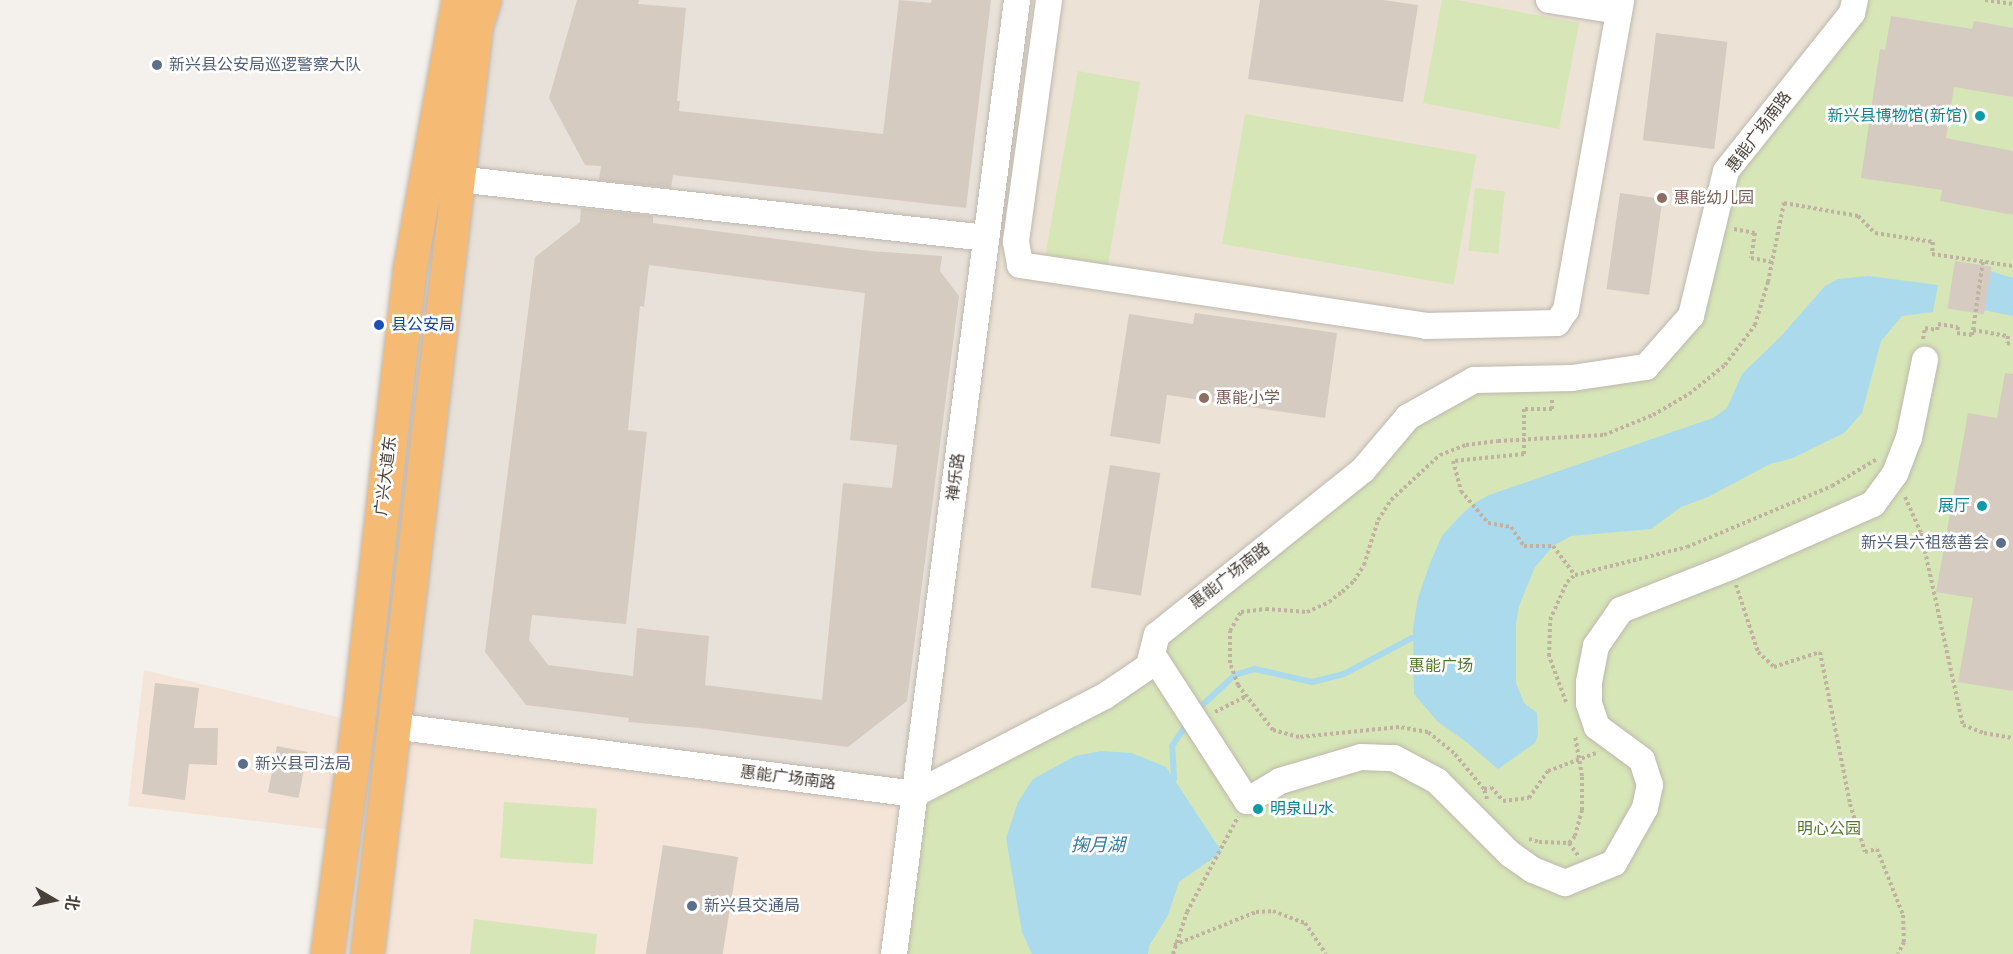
<!DOCTYPE html>
<html>
<head>
<meta charset="utf-8">
<style>
	body { margin:0 }
	#map { position:relative; width:2013px; height:954px; overflow:hidden; background:#f4f0eb; font-family:"DejaVu Sans","Noto Sans SC",sans-serif }
	div>[style] { position:absolute }
	[style*='--x'] { left:calc(var(--x)*1px); top:calc(var(--y)*1px); width:calc(var(--w)*1px); rotate:calc(var(--a)*1deg) }
	.residential>* { inset:0; background:#e8e1d9 }
	.commercial>* { inset:0; background:#f4e5d8 }
	.education>* { inset:0; background:#ece3d6 }
	.green>* { inset:0; background:#d6e6b6; transform-origin:0 0 }
	.water>* { inset:0; background:#abdaed }
	.stream>* { height:6px; margin:-3px; padding:0 3px; transform-origin:3px; border-radius:3px; background:#abdaed }
	.building>* { inset:0; background:#d5cbc1; transform-origin:0 0 }
	.path>* { height:4px; margin-top:-2px; transform-origin:0; background:repeating-linear-gradient(90deg,#c0b1a0 0 3px,transparent 0 6px) }
	.roads { filter:drop-shadow(0 0 2px #bfb7ae) drop-shadow(0 0 2px #bfb7ae) }
	.minor>* { height:26px; margin:-13px; padding:0 13px; transform-origin:13px; border-radius:13px; background:#fff }
	.highway>* { height:33px; margin:-16.5px; padding:0 16.5px; transform-origin:16.5px; border-radius:16.5px; background:#f5bb75 }
	.dots>* { width:16px; height:16px; translate:-50% -50%; box-sizing:border-box; border:3px solid #fff; border-radius:50% }
	span { translate:-50% -50%; white-space:nowrap; text-align:center; line-height:1.15; -webkit-text-stroke:5px #fff; paint-order:stroke }
	.service-label { font-size:16px; color:#4e5e75 }
	.left { translate:0 -50%; text-align:left }
	.right { translate:-100% -50%; text-align:right }
	.culture-label { font-size:16px; color:#0d838f }
	.street-label { font-size:16px; color:#484039 }
	.education-label { font-size:16px; color:#785e54 }
	.transit-label { font-size:16px; color:#164399 }
	.park-label { font-size:16px; color:#53772f }
	.water-label { font-size:18px; color:#347e9e; font-style:italic }
	.north { position:absolute; left:24px; top:870px; width:60px; height:60px; -webkit-text-stroke:4px #fff; paint-order:stroke; rotate:99deg; font-size:16px; font-weight:700; line-height:24px; text-align:center; color:#484039 }
	.north::after { content:''; display:block; margin:auto; width:21px; height:27px; background:#484039; clip-path:polygon(50% 0,100% 100%,50% 72%,0 100%) }
</style>
</head>
<body>
<div id="map">
	<div class="residential">
		<i style="clip-path:polygon(458px 0,1640px 0,894px 954px,358px 722px)"></i>
	</div>
	<div class="commercial">
		<i style="clip-path:polygon(144px 670px,358px 722px,915px 794px,894px 954px,327px 954px,343px 831px,128px 806px)"></i>
	</div>
	<div class="education">
		<i style="clip-path:polygon(1017px 0,1855px 0,1691px 316px,1646px 367px,1149px 666px,915px 794px)"></i>
	</div>
	<div class="green">
		<i style="clip-path:polygon(1442px 0,1457px 0,1579px 23px,1559px 129px,1423px 103px)"></i>
		<i style="clip-path:polygon(1855px 0,2013px 0,2013px 954px,894px 954px,915px 794px,1149px 666px,1157px 635px,1408px 417px,1474px 380px,1647px 367px,1691px 316px,1726px 171px)"></i>
		<i style="left:1078px;top:71px;width:63px;height:186px;rotate:10deg"></i>
		<i style="left:1245px;top:114px;width:235px;height:132px;rotate:10deg"></i>
		<i style="left:1475px;top:188px;width:30px;height:63px;rotate:6deg"></i>
		<i style="left:504px;top:802px;width:93px;height:56px;rotate:4deg"></i>
		<i style="clip-path:polygon(474px 919px,597px 934px,595px 954px,470px 954px)"></i>
	</div>
	<div class="water">
		<i style="clip-path:polygon(1990px 271px,2013px 278px,2013px 316px,1968px 307px)"></i>
		<i style="clip-path:polygon(1869px 276px,1938px 285px,1933px 312px,1902px 316px,1881px 341px,1862px 413px,1844px 433px,1793px 458px,1770px 464px,1708px 497px,1681px 507px,1651px 529px,1571px 536px,1553px 546px,1535px 567px,1519px 606px,1516px 624px,1516px 683px,1524px 703px,1537px 713px,1538px 735px,1535px 743px,1498px 769px,1465px 741px,1438px 722px,1414px 694px,1413px 628px,1418px 598px,1430px 563px,1442px 536px,1458px 518px,1473px 504px,1489px 495px,1713px 418px,1727px 408px,1742px 374px,1782px 335px,1825px 286px,1838px 279px)"></i>
		<i style="clip-path:polygon(1101px 751px,1132px 753px,1166px 767px,1222px 852px,1179px 882px,1168px 915px,1149px 946px,1148px 954px,1032px 954px,1022px 932px,1006px 838px,1018px 802px,1033px 779px,1075px 756px)"></i>
	</div>
	<div class="stream">
		<i style="--x:1196;--y:711;--w:53;--a:-42.7"></i>
		<i style="--x:1235;--y:675;--w:21;--a:-17"></i>
		<i style="--x:1255;--y:669;--w:58;--a:12.8"></i>
		<i style="--x:1312;--y:682;--w:33;--a:-14"></i>
		<i style="--x:1344;--y:674;--w:77;--a:-27.9"></i>
		<i style="--x:1174;--y:779;--w:33;--a:-93"></i>
		<i style="--x:1172;--y:746;--w:29;--a:-56"></i>
	</div>
	<div class="building">
		<i style="clip-path:polygon(577px 0,639px 0,638px 4px,686px 8px,677px 101px,680px 101px,679px 111px,883px 134px,899px 0,931px 3px,932px 0,991px 0,966px 208px,673px 175px,671px 188px,599px 180px,601px 166px,585px 165px,549px 98px)"></i>
		<i style="clip-path:polygon(1260px 0,1383px 0,1418px 5px,1403px 102px,1248px 79px)"></i>
		<i style="clip-path:polygon(1891px 16px,1972px 29px,1974px 21px,2013px 28px,2013px 97px,1954px 87px,1946px 138px,2013px 151px,2013px 215px,1940px 201px,1942px 190px,1861px 178px,1880px 49px,1885px 50px)"></i>
		<i style="left:1656px;top:33px;width:72px;height:108px;rotate:7deg"></i>
		<i style="left:1620px;top:193px;width:43px;height:97px;rotate:8deg"></i>
		<i style="clip-path:polygon(evenodd,581px 208px,653px 216px,653px 223px,870px 251px,942px 256px,940px 271px,959px 296px,907px 701px,848px 747px,700px 728px,628px 722px,629px 718px,526px 705px,485px 652px,535px 257px,580px 222px,581px 208px,649px 265px,865px 293px,850px 440px,897px 445px,892px 488px,843px 483px,822px 700px,705px 685px,709px 636px,637px 628px,633px 676px,548px 665px,529px 640px,532px 615px,626px 624px,647px 432px,628px 430px,640px 306px,644px 307px,649px 265px)"></i>
		<i style="left:1955px;top:261px;width:37px;height:48px;rotate:9deg"></i>
		<i style="clip-path:polygon(1195px 313px,1337px 333px,1325px 418px,1167px 395px,1160px 444px,1110px 436px,1129px 314px,1193px 324px)"></i>
		<i style="clip-path:polygon(2005px 373px,2013px 374px,2013px 691px,1958px 682px,1973px 598px,1936px 592px,1968px 413px,1997px 418px)"></i>
		<i style="left:1110px;top:465px;width:51px;height:124px;rotate:9deg"></i>
		<i style="clip-path:polygon(155px 683px,199px 688px,194px 728px,218px 728px,217px 765px,189px 764px,185px 800px,142px 794px)"></i>
		<i style="left:277px;top:746px;width:31px;height:47px;rotate:11deg"></i>
		<i style="left:663px;top:845px;width:76px;height:110px;rotate:9deg"></i>
	</div>
	<div class="path">
		<i style="--x:1985;--y:0;--w:28;--a:8"></i>
		<i style="--x:1734;--y:229;--w:21;--a:11"></i>
		<i style="--x:1755;--y:233;--w:25;--a:99"></i>
		<i style="--x:1751;--y:258;--w:20;--a:11"></i>
		<i style="--x:1973;--y:330;--w:70;--a:-81.8"></i>
		<i style="--x:1923;--y:339;--w:11;--a:-80"></i>
		<i style="--x:1925;--y:328;--w:12;--a:9"></i>
		<i style="--x:1937;--y:330;--w:6;--a:-81"></i>
		<i style="--x:1938;--y:324;--w:20;--a:9"></i>
		<i style="--x:1958;--y:327;--w:6;--a:99"></i>
		<i style="--x:1957;--y:333;--w:15;--a:8"></i>
		<i style="--x:1972;--y:335;--w:5;--a:-79"></i>
		<i style="--x:1973;--y:330;--w:36;--a:10"></i>
		<i style="--x:2008;--y:336;--w:7;--a:98"></i>
		<i style="--x:2007;--y:343;--w:6;--a:9"></i>
		<i style="--x:1552;--y:400;--w:9;--a:90"></i>
		<i style="--x:1552;--y:409;--w:28;--a:180"></i>
		<i style="--x:1524;--y:409;--w:45;--a:90"></i>
		<i style="--x:1524;--y:454;--w:71;--a:174.4"></i>
		<i style="--x:1453;--y:461;--w:31;--a:75"></i>
		<i style="--x:1461;--y:491;--w:42;--a:49.8"></i>
		<i style="--x:1488;--y:523;--w:23;--a:10"></i>
		<i style="--x:1511;--y:527;--w:23;--a:56"></i>
		<i style="--x:1524;--y:546;--w:29;--a:0"></i>
		<i style="--x:1553;--y:546;--w:36;--a:53"></i>
		<i style="--x:1905;--y:497;--w:39;--a:66"></i>
		<i style="--x:1921;--y:533;--w:197;--a:77.7"></i>
		<i style="--x:1963;--y:725;--w:22;--a:21"></i>
		<i style="--x:1984;--y:733;--w:29;--a:10"></i>
		<i style="--x:1736;--y:585;--w:71;--a:71.8"></i>
		<i style="--x:1758;--y:652;--w:22;--a:43"></i>
		<i style="--x:1774;--y:667;--w:48;--a:-18.1"></i>
		<i style="--x:1820;--y:652;--w:155;--a:78.8"></i>
		<i style="--x:1850;--y:804;--w:50;--a:72.6"></i>
		<i style="--x:1865;--y:852;--w:12;--a:-14"></i>
		<i style="--x:1877;--y:849;--w:71;--a:68.5"></i>
		<i style="--x:1903;--y:915;--w:27;--a:88"></i>
		<i style="--x:1904;--y:942;--w:13;--a:117"></i>
		<i style="--x:1566;--y:702;--w:49;--a:-110.3"></i>
		<i style="--x:1549;--y:656;--w:36;--a:-88"></i>
		<i style="--x:1550;--y:620;--w:42;--a:-65.9"></i>
		<i style="--x:1567;--y:582;--w:11;--a:-41"></i>
		<i style="--x:1575;--y:575;--w:115;--a:-14"></i>
		<i style="--x:1687;--y:547;--w:157;--a:-22.8"></i>
		<i style="--x:1832;--y:486;--w:52;--a:-31"></i>
		<i style="--x:1215;--y:712;--w:36;--a:-27"></i>
		<i style="--x:1484;--y:789;--w:7;--a:-16"></i>
		<i style="--x:1491;--y:787;--w:18;--a:49"></i>
		<i style="--x:1503;--y:801;--w:26;--a:-7"></i>
		<i style="--x:1529;--y:798;--w:33;--a:-55"></i>
		<i style="--x:1548;--y:771;--w:51;--a:-20.6"></i>
		<i style="--x:1487;--y:799;--w:10;--a:-107"></i>
		<i style="--x:1484;--y:789;--w:47;--a:-129.8"></i>
		<i style="--x:1454;--y:753;--w:33;--a:-141"></i>
		<i style="--x:1428;--y:732;--w:29;--a:-170"></i>
		<i style="--x:1399;--y:727;--w:100;--a:174.3"></i>
		<i style="--x:1299;--y:737;--w:27;--a:-165"></i>
		<i style="--x:1273;--y:730;--w:57;--a:-127.9"></i>
		<i style="--x:1238;--y:685;--w:23;--a:-110"></i>
		<i style="--x:1230;--y:663;--w:32;--a:-90"></i>
		<i style="--x:1230;--y:631;--w:22;--a:-60"></i>
		<i style="--x:1241;--y:612;--w:25;--a:-7"></i>
		<i style="--x:1266;--y:609;--w:41;--a:4.2"></i>
		<i style="--x:1307;--y:612;--w:24;--a:-24"></i>
		<i style="--x:1329;--y:602;--w:16;--a:-38"></i>
		<i style="--x:1342;--y:592;--w:16;--a:-43"></i>
		<i style="--x:1354;--y:581;--w:19;--a:-58"></i>
		<i style="--x:1364;--y:565;--w:47;--a:-72.7"></i>
		<i style="--x:1378;--y:520;--w:24;--a:-57"></i>
		<i style="--x:1391;--y:500;--w:67;--a:-42.6"></i>
		<i style="--x:1440;--y:455;--w:28;--a:-21"></i>
		<i style="--x:1466;--y:445;--w:32;--a:-7"></i>
		<i style="--x:1498;--y:441;--w:106;--a:-3.2"></i>
		<i style="--x:1604;--y:435;--w:53;--a:-22.2"></i>
		<i style="--x:1653;--y:415;--w:42;--a:-30.3"></i>
		<i style="--x:1689;--y:394;--w:46;--a:-38.9"></i>
		<i style="--x:1725;--y:365;--w:50;--a:-53.1"></i>
		<i style="--x:1755;--y:325;--w:45;--a:-73.2"></i>
		<i style="--x:1768;--y:282;--w:81;--a:-78.6"></i>
		<i style="--x:1784;--y:203;--w:75;--a:10"></i>
		<i style="--x:1858;--y:216;--w:24;--a:45"></i>
		<i style="--x:1875;--y:233;--w:59;--a:8.8"></i>
		<i style="--x:1933;--y:242;--w:12;--a:95"></i>
		<i style="--x:1932;--y:254;--w:82;--a:8.4"></i>
		<i style="--x:1529;--y:839;--w:10;--a:17"></i>
		<i style="--x:1539;--y:842;--w:30;--a:2"></i>
		<i style="--x:1569;--y:843;--w:9;--a:-49"></i>
		<i style="--x:1575;--y:836;--w:27;--a:-75"></i>
		<i style="--x:1582;--y:810;--w:34;--a:-90"></i>
		<i style="--x:1582;--y:776;--w:41;--a:-99.9"></i>
		<i style="--x:1569;--y:843;--w:17;--a:54"></i>
		<i style="--x:1174;--y:945;--w:88;--a:-21.9"></i>
		<i style="--x:1256;--y:912;--w:17;--a:-3"></i>
		<i style="--x:1273;--y:911;--w:34;--a:21"></i>
		<i style="--x:1305;--y:923;--w:37;--a:56"></i>
		<i style="--x:1173;--y:954;--w:44;--a:-71.6"></i>
		<i style="--x:1187;--y:912;--w:108;--a:-61.8"></i>
	</div>
	<div class="roads">
		<div class="minor">
			<i style="--x:1049;--y:0;--w:244;--a:97.8"></i>
			<i style="--x:1016;--y:242;--w:23;--a:80"></i>
			<i style="--x:1020;--y:265;--w:411;--a:8.5"></i>
			<i style="--x:1426;--y:326;--w:131;--a:-1.3"></i>
			<i style="--x:1557;--y:323;--w:16;--a:-55"></i>
			<i style="--x:1566;--y:310;--w:315;--a:-79.9"></i>
			<i style="--x:1549;--y:0;--w:71;--a:8.9"></i>
			<i style="--x:457;--y:179;--w:532;--a:6.36"></i>
			<i style="--x:1152;--y:654;--w:175;--a:57.1"></i>
			<i style="--x:1247;--y:801;--w:39;--a:-31"></i>
			<i style="--x:1280;--y:781;--w:84;--a:-16.5"></i>
			<i style="--x:1361;--y:757;--w:33;--a:2"></i>
			<i style="--x:1394;--y:758;--w:49;--a:28.1"></i>
			<i style="--x:1437;--y:781;--w:103;--a:45"></i>
			<i style="--x:1510;--y:854;--w:28;--a:35"></i>
			<i style="--x:1533;--y:870;--w:35;--a:22"></i>
			<i style="--x:1565;--y:883;--w:53;--a:-22.2"></i>
			<i style="--x:1614;--y:863;--w:63;--a:-60.6"></i>
			<i style="--x:1645;--y:808;--w:24;--a:-78"></i>
			<i style="--x:1650;--y:785;--w:26;--a:-108"></i>
			<i style="--x:1642;--y:760;--w:56;--a:-143.7"></i>
			<i style="--x:1597;--y:727;--w:24;--a:-109"></i>
			<i style="--x:1589;--y:704;--w:22;--a:-90"></i>
			<i style="--x:1589;--y:682;--w:37;--a:-79"></i>
			<i style="--x:1596;--y:646;--w:44;--a:-55.2"></i>
			<i style="--x:1621;--y:610;--w:117;--a:-21.5"></i>
			<i style="--x:1730;--y:567;--w:156;--a:-23.8"></i>
			<i style="--x:1873;--y:504;--w:37;--a:-54"></i>
			<i style="--x:1895;--y:474;--w:39;--a:-69"></i>
			<i style="--x:1909;--y:438;--w:80;--a:-78.4"></i>
			<i style="--x:393;--y:726;--w:526;--a:7.42"></i>
			<i style="--x:915;--y:794;--w:214;--a:-27.3"></i>
			<i style="--x:1105;--y:696;--w:53;--a:-34.3"></i>
			<i style="--x:1149;--y:666;--w:32;--a:-76"></i>
			<i style="--x:1157;--y:635;--w:264;--a:-38.7"></i>
			<i style="--x:1363;--y:470;--w:70;--a:-49.7"></i>
			<i style="--x:1408;--y:417;--w:76;--a:-29.3"></i>
			<i style="--x:1474;--y:380;--w:98;--a:-1.2"></i>
			<i style="--x:1572;--y:378;--w:75;--a:-8.5"></i>
			<i style="--x:1646;--y:367;--w:68;--a:-48.6"></i>
			<i style="--x:1691;--y:316;--w:149;--a:-76.4"></i>
			<i style="--x:1726;--y:171;--w:202;--a:-51.4"></i>
			<i style="--x:1852;--y:13;--w:13;--a:-77"></i>
			<i style="--x:894;--y:954;--w:962;--a:-82.65"></i>
		</div>
		<div class="highway">
			<i style="--x:327;--y:954;--w:234;--a:-82.4"></i>
			<i style="--x:358;--y:722;--w:453;--a:-83.5"></i>
			<i style="--x:409;--y:272;--w:276;--a:-79.8"></i>
			<i style="--x:367;--y:954;--w:935;--a:-83.31"></i>
			<i style="--x:476;--y:25;--w:26;--a:-72"></i>
		</div>
	</div>
	<div class="dots">
		<i style="left:157px;top:65px;background:#5c6f8a"></i>
		<i style="left:1980px;top:116px;background:#0f9aa8"></i>
		<i style="left:1662px;top:198px;background:#8d6e63"></i>
		<i style="left:379px;top:325px;background:#1a4fb4"></i>
		<i style="left:1204px;top:398px;background:#8d6e63"></i>
		<i style="left:1982px;top:506px;background:#0f9aa8"></i>
		<i style="left:2001px;top:543px;background:#5c6f8a"></i>
		<i style="left:243px;top:764px;background:#5c6f8a"></i>
		<i style="left:1258px;top:809px;background:#0f9aa8"></i>
		<i style="left:692px;top:906px;background:#5c6f8a"></i>
	</div>
	<div class="service-label">
		<span class="left" style="left:169px;top:65px">新兴县公安局巡逻警察大队</span>
		<span class="right" style="left:1989px;top:543px">新兴县六祖慈善会</span>
		<span class="left" style="left:255px;top:764px">新兴县司法局</span>
		<span class="left" style="left:704px;top:906px">新兴县交通局</span>
	</div>
	<div class="culture-label">
		<span class="right" style="left:1968px;top:116px">新兴县博物馆(新馆)</span>
		<span class="right" style="left:1970px;top:506px">展厅</span>
		<span class="left" style="left:1270px;top:809px">明泉山水</span>
	</div>
	<div class="street-label">
		<span style="left:1759px;top:132px;rotate:-53deg">惠能广场南路</span>
		<span style="left:386px;top:476px;rotate:-83deg">广兴大道东</span>
		<span style="left:956px;top:477px;rotate:-83deg">禅乐路</span>
		<span style="left:1230px;top:576px;rotate:-38deg">惠能广场南路</span>
		<span style="left:788px;top:778px;rotate:7deg">惠能广场南路</span>
	</div>
	<div class="education-label">
		<span class="left" style="left:1674px;top:198px">惠能幼儿园</span>
		<span class="left" style="left:1216px;top:398px">惠能小学</span>
	</div>
	<div class="transit-label">
		<span class="left" style="left:391px;top:325px">县公安局</span>
	</div>
	<div class="park-label">
		<span style="left:1441px;top:666px">惠能广场</span>
		<span style="left:1829px;top:829px">明心公园</span>
	</div>
	<div class="water-label">
		<span style="left:1098px;top:845px">掬月湖</span>
	</div>
	<div class="north">北</div>
</div>
</body>
</html>
